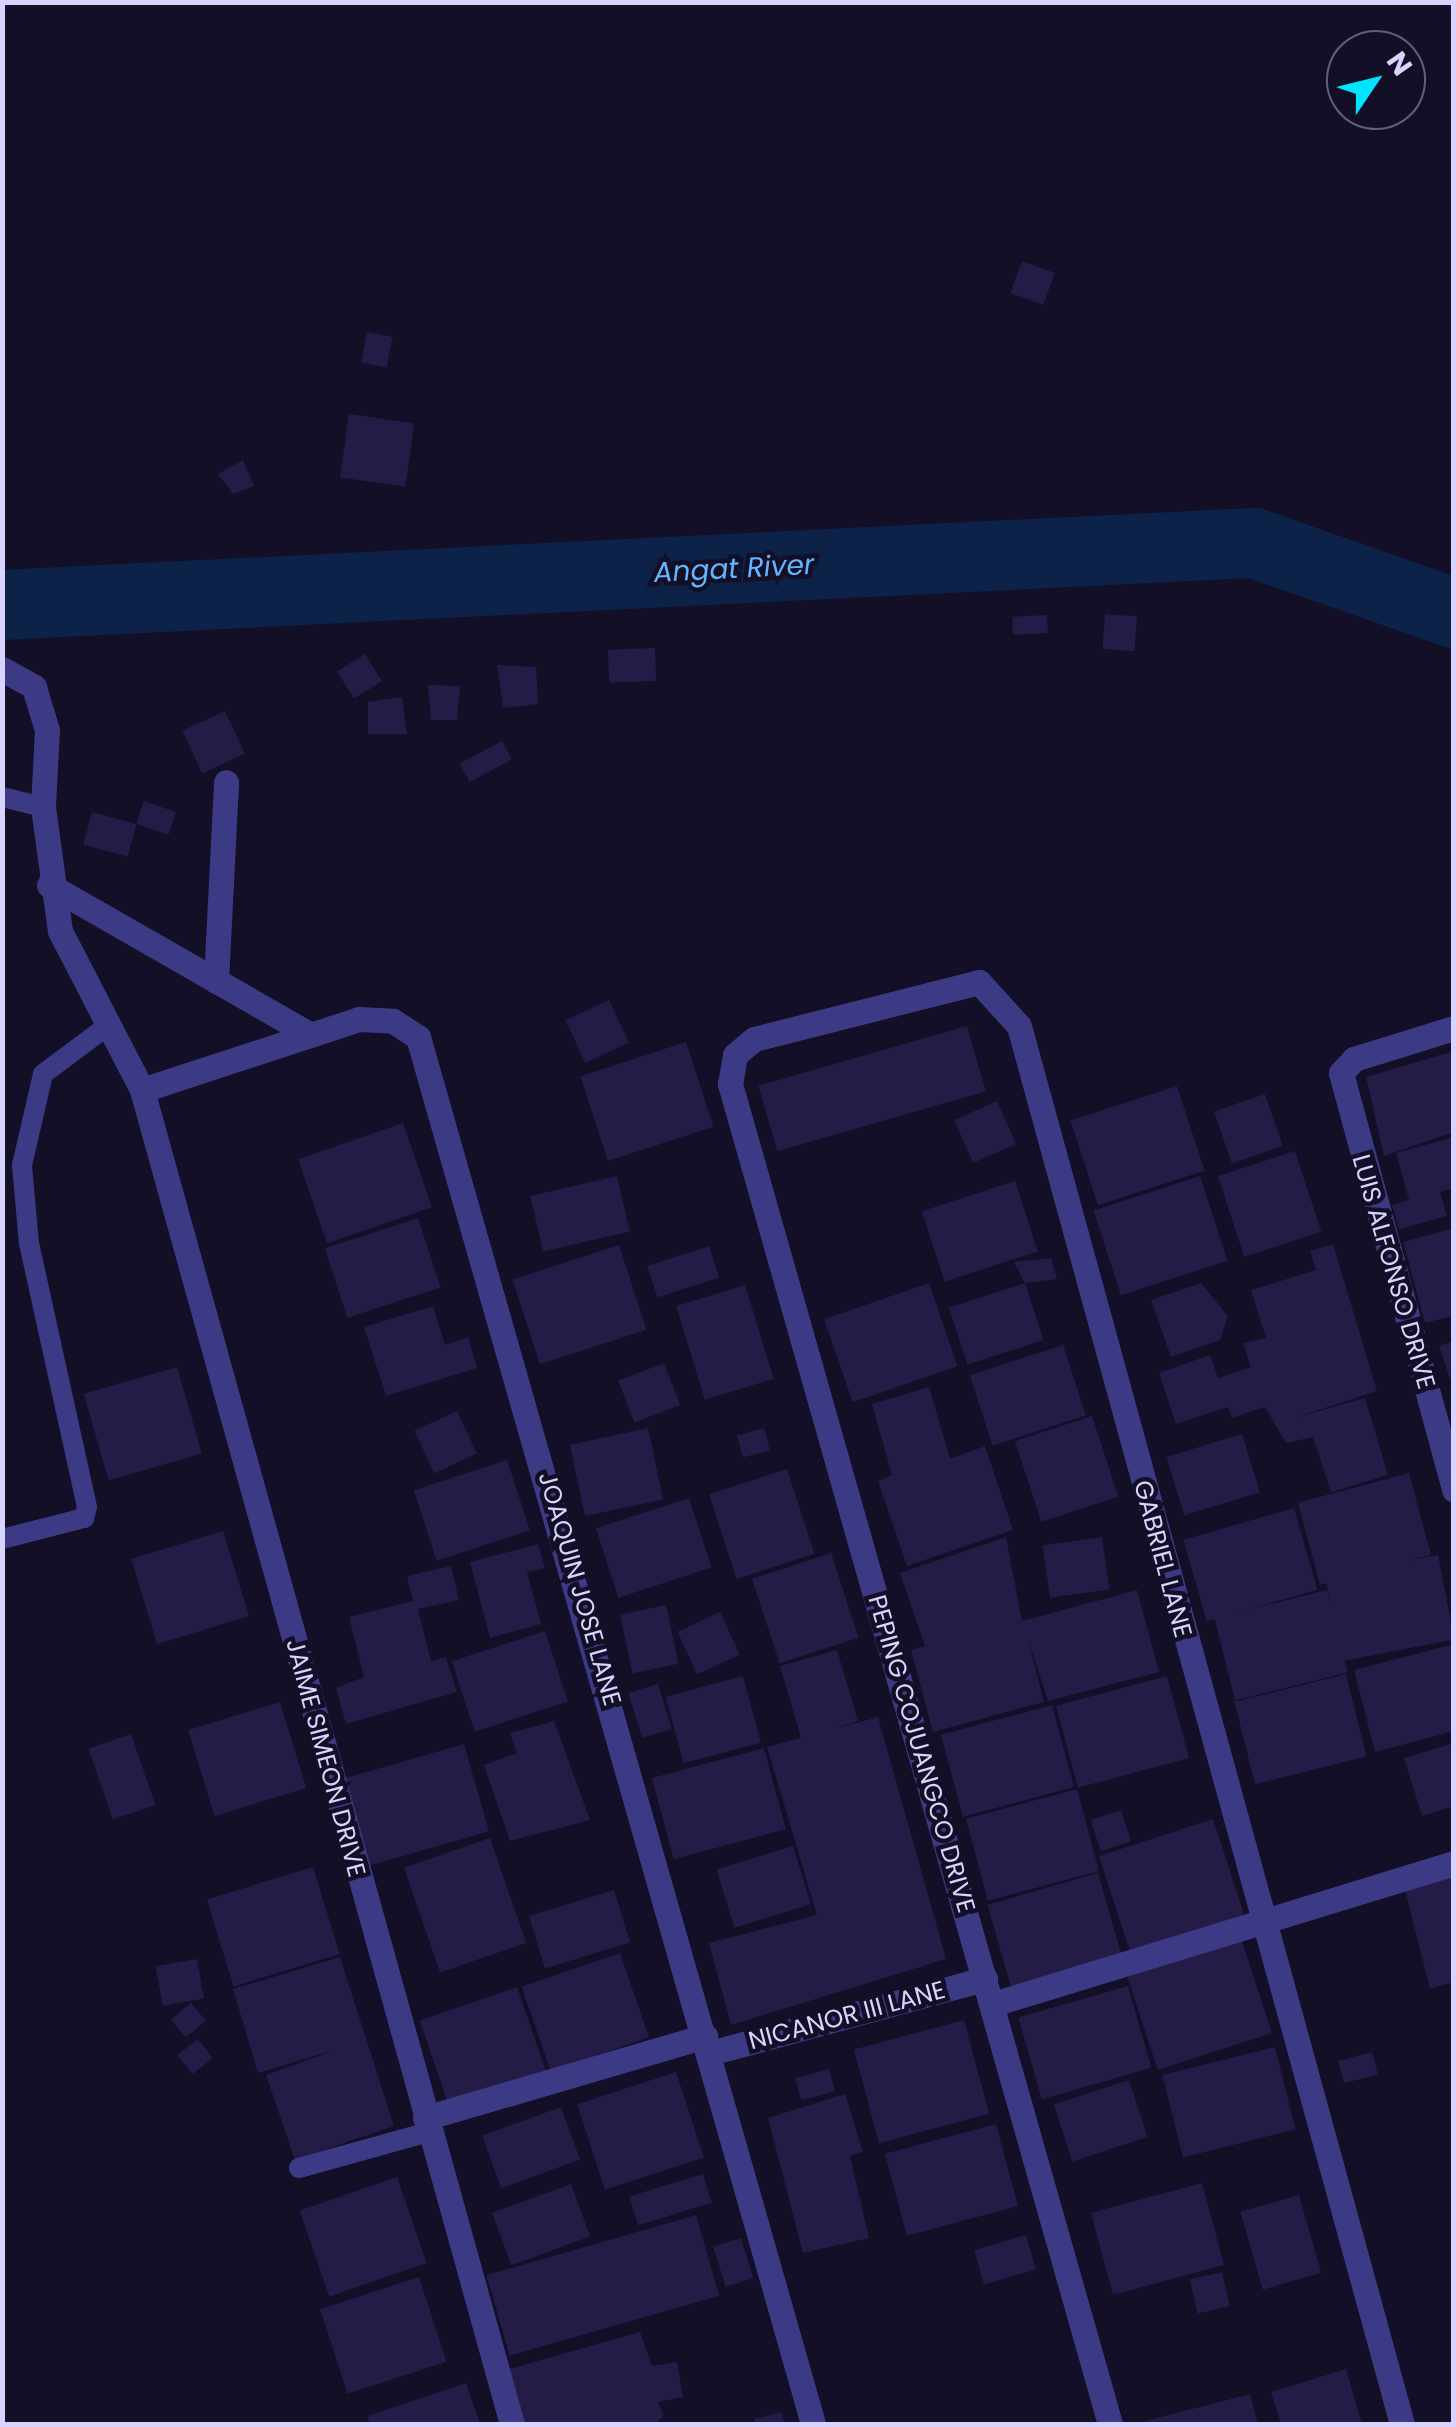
<!DOCTYPE html>
<html>
<head>
<meta charset="utf-8">
<style>
	body { margin:0 }
	#map { position:relative; width:1456px; height:2427px; overflow:hidden; background:#130f26; font-family:Poppins,sans-serif }
	div>[style] { position:absolute }
	[style*='--x'] { left:calc(var(--x)*1px); top:calc(var(--y)*1px); width:calc(var(--w)*1px); rotate:calc(var(--a)*1deg) }
	.river>* { height:70px; margin:-35px; padding:0 35px; transform-origin:35px; border-radius:35px; background:#0c2248 }
	.building>* { inset:0; background:#241b47; transform-origin:0 0 }
	.lane>* { height:20px; margin:-10px; padding:0 10px; transform-origin:10px; border-radius:10px; background:#3d3a85 }
	.street>* { height:25px; margin:-12.5px; padding:0 12.5px; transform-origin:12.5px; border-radius:12.5px; background:#3d3a85 }
	span { translate:-50% -50%; white-space:nowrap; text-align:center; line-height:1.15; -webkit-text-stroke:9px #130f26; paint-order:stroke }
	.street-label { font-size:25px; color:#d9d4ff }
	.water-label { font-size:28px; color:#62b6ff; font-style:italic }
	.frame { position:absolute; inset:0; border:5px solid #d9d4ff; pointer-events:none }
	.north { position:absolute; left:1326px; top:30px; width:100px; height:100px; box-sizing:border-box; background:#130f26; border:2px solid #625e7d; border-radius:50%; rotate:55deg; font-size:28px; font-weight:700; line-height:40px; text-align:center; color:#d9d4ff }
	.north::after { content:''; display:block; margin:auto; width:35px; height:45px; background:#00e5ff; clip-path:polygon(50% 0,100% 100%,50% 72%,0 100%) }
</style>
</head>
<body>
<div id="map">
	<div class="river">
		<i style="--x:2;--y:605;--w:1254;--a:-2.84"></i>
		<i style="--x:1254;--y:543;--w:212;--a:19.3"></i>
	</div>
	<div class="building">
		<i style="left:1022px;top:261px;width:35px;height:34px;rotate:20deg"></i>
		<i style="left:367px;top:332px;width:26px;height:31px;rotate:11deg"></i>
		<i style="left:349px;top:414px;width:66px;height:64px;rotate:8deg"></i>
		<i style="clip-path:polygon(243px 460px,254px 486px,233px 494px,218px 474px)"></i>
		<i style="left:1105px;top:614px;width:32px;height:35px;rotate:4deg"></i>
		<i style="left:1047px;top:615px;width:18px;height:35px;rotate:87deg"></i>
		<i style="left:655px;top:648px;width:33px;height:47px;rotate:88deg"></i>
		<i style="left:365px;top:654px;width:32px;height:33px;rotate:58deg"></i>
		<i style="clip-path:polygon(497px 665px,536px 667px,538px 704px,503px 708px)"></i>
		<i style="clip-path:polygon(428px 685px,460px 686px,457px 720px,431px 720px)"></i>
		<i style="clip-path:polygon(402px 697px,407px 734px,368px 734px,368px 702px)"></i>
		<i style="left:225px;top:711px;width:47px;height:47px;rotate:65deg"></i>
		<i style="left:502px;top:741px;width:21px;height:48px;rotate:62deg"></i>
		<i style="left:144px;top:801px;width:34px;height:24px;rotate:19deg"></i>
		<i style="left:92px;top:812px;width:46px;height:34px;rotate:15deg"></i>
		<i style="left:609px;top:1000px;width:47px;height:48px;rotate:65deg"></i>
		<i style="left:967px;top:1026px;width:68px;height:217px;rotate:74deg"></i>
		<i style="left:686px;top:1042px;width:89px;height:111px;rotate:72deg"></i>
		<i style="clip-path:polygon(1454px 1051px,1454px 1132px,1384px 1156px,1366px 1077px)"></i>
		<i style="left:1177px;top:1086px;width:89px;height:112px;rotate:72deg"></i>
		<i style="left:1265px;top:1094px;width:55px;height:54px;rotate:71deg"></i>
		<i style="left:997px;top:1101px;width:47px;height:47px;rotate:66deg"></i>
		<i style="left:403px;top:1123px;width:89px;height:111px;rotate:71deg"></i>
		<i style="clip-path:polygon(1454px 1137px,1454px 1188px,1440px 1192px,1447px 1216px,1399px 1229px,1392px 1205px,1409px 1200px,1396px 1153px)"></i>
		<i style="left:1295px;top:1151px;width:85px;height:81px;rotate:72deg"></i>
		<i style="left:617px;top:1176px;width:57px;height:89px;rotate:77deg"></i>
		<i style="left:1200px;top:1176px;width:89px;height:112px;rotate:72deg"></i>
		<i style="left:1015px;top:1181px;width:74px;height:98px;rotate:72deg"></i>
		<i style="left:418px;top:1218px;width:73px;height:98px;rotate:72deg"></i>
		<i style="clip-path:polygon(1454px 1228px,1454px 1316px,1425px 1323px,1403px 1242px)"></i>
		<i style="clip-path:polygon(1333px 1244px,1377px 1391px,1294px 1418px,1365px 1398px,1388px 1475px,1331px 1492px,1313px 1437px,1286px 1443px,1265px 1407px,1232px 1418px,1228px 1407px,1176px 1424px,1159px 1373px,1210px 1355px,1218px 1378px,1251px 1367px,1243px 1343px,1266px 1338px,1251px 1290px,1316px 1270px,1310px 1251px)"></i>
		<i style="left:619px;top:1245px;width:89px;height:112px;rotate:72deg"></i>
		<i style="left:709px;top:1246px;width:33px;height:65px;rotate:72deg"></i>
		<i style="clip-path:polygon(1051px 1258px,1057px 1279px,1025px 1283px,1014px 1262px)"></i>
		<i style="left:929px;top:1283px;width:88px;height:111px;rotate:71deg"></i>
		<i style="left:1025px;top:1283px;width:60px;height:80px;rotate:72deg"></i>
		<i style="clip-path:polygon(1201px 1283px,1228px 1316px,1220px 1340px,1171px 1357px,1151px 1300px)"></i>
		<i style="left:745px;top:1285px;width:98px;height:72px;rotate:73deg"></i>
		<i style="clip-path:polygon(433px 1306px,445px 1345px,468px 1337px,477px 1368px,386px 1396px,364px 1327px)"></i>
		<i style="clip-path:polygon(1454px 1341px,1454px 1388px,1453px 1388px,1439px 1346px)"></i>
		<i style="left:1063px;top:1345px;width:74px;height:98px;rotate:72deg"></i>
		<i style="left:664px;top:1363px;width:45px;height:49px;rotate:69deg"></i>
		<i style="left:177px;top:1367px;width:90px;height:97px;rotate:74deg"></i>
		<i style="clip-path:polygon(929px 1387px,950px 1459px,985px 1446px,1013px 1530px,907px 1566px,878px 1481px,892px 1475px,872px 1404px)"></i>
		<i style="left:457px;top:1411px;width:47px;height:47px;rotate:65deg"></i>
		<i style="left:1092px;top:1416px;width:85px;height:81px;rotate:72deg"></i>
		<i style="left:648px;top:1428px;width:73px;height:80px;rotate:78deg"></i>
		<i style="left:764px;top:1428px;width:23px;height:28px;rotate:75deg"></i>
		<i style="left:1242px;top:1434px;width:61px;height:79px;rotate:73deg"></i>
		<i style="left:507px;top:1460px;width:74px;height:98px;rotate:72deg"></i>
		<i style="left:787px;top:1469px;width:89px;height:82px;rotate:72deg"></i>
		<i style="left:1409px;top:1473px;width:85px;height:115px;rotate:75deg"></i>
		<i style="left:689px;top:1498px;width:73px;height:98px;rotate:72deg"></i>
		<i style="left:1294px;top:1508px;width:85px;height:115px;rotate:74deg"></i>
		<i style="left:223px;top:1531px;width:89px;height:96px;rotate:73deg"></i>
		<i style="clip-path:polygon(1006px 1537px,1022px 1621px,1137px 1590px,1159px 1672px,1048px 1701px,1028px 1639px,1044px 1702px,933px 1732px,911px 1650px,925px 1646px,900px 1573px)"></i>
		<i style="left:1102px;top:1537px;width:53px;height:60px;rotate:82deg"></i>
		<i style="clip-path:polygon(538px 1544px,545px 1568px,527px 1572px,541px 1624px,490px 1638px,470px 1562px)"></i>
		<i style="left:831px;top:1553px;width:89px;height:83px;rotate:72deg"></i>
		<i style="left:1438px;top:1555px;width:86px;height:115px;rotate:79deg"></i>
		<i style="clip-path:polygon(451px 1566px,459px 1600px,418px 1609px,431px 1661px,446px 1657px,457px 1692px,346px 1724px,336px 1688px,364px 1677px,349px 1617px,413px 1601px,407px 1576px)"></i>
		<i style="left:1327px;top:1590px;width:85px;height:116px;rotate:76deg"></i>
		<i style="left:666px;top:1605px;width:60px;height:47px;rotate:78deg"></i>
		<i style="left:720px;top:1612px;width:47px;height:47px;rotate:65deg"></i>
		<i style="left:545px;top:1631px;width:74px;height:98px;rotate:72deg"></i>
		<i style="clip-path:polygon(1454px 1644px,1454px 1731px,1375px 1752px,1354px 1670px)"></i>
		<i style="clip-path:polygon(837px 1650px,858px 1721px,834px 1729px,878px 1717px,946px 1959px,731px 2025px,709px 1943px,817px 1915px,767px 1747px,801px 1738px,780px 1666px)"></i>
		<i style="left:1346px;top:1674px;width:85px;height:115px;rotate:76deg"></i>
		<i style="left:743px;top:1676px;width:69px;height:80px;rotate:75deg"></i>
		<i style="left:1167px;top:1676px;width:85px;height:115px;rotate:75deg"></i>
		<i style="left:658px;top:1684px;width:47px;height:31px;rotate:73deg"></i>
		<i style="left:280px;top:1702px;width:90px;height:96px;rotate:73deg"></i>
		<i style="left:1052px;top:1705px;width:85px;height:115px;rotate:75deg"></i>
		<i style="clip-path:polygon(554px 1721px,590px 1820px,510px 1841px,484px 1765px,517px 1753px,510px 1733px)"></i>
		<i style="left:131px;top:1734px;width:75px;height:45px;rotate:71deg"></i>
		<i style="clip-path:polygon(1454px 1743px,1454px 1806px,1422px 1816px,1404px 1758px)"></i>
		<i style="left:464px;top:1744px;width:91px;height:131px;rotate:74deg"></i>
		<i style="left:764px;top:1748px;width:84px;height:116px;rotate:75deg"></i>
		<i style="left:1077px;top:1789px;width:85px;height:115px;rotate:75deg"></i>
		<i style="left:1121px;top:1810px;width:33px;height:32px;rotate:72deg"></i>
		<i style="left:1213px;top:1819px;width:103px;height:120px;rotate:72deg"></i>
		<i style="left:490px;top:1838px;width:111px;height:91px;rotate:71deg"></i>
		<i style="left:793px;top:1846px;width:61px;height:80px;rotate:73deg"></i>
		<i style="left:313px;top:1867px;width:91px;height:111px;rotate:73deg"></i>
		<i style="left:1098px;top:1873px;width:85px;height:115px;rotate:74deg"></i>
		<i style="clip-path:polygon(1454px 1874px,1454px 1982px,1430px 1989px,1404px 1886px)"></i>
		<i style="left:614px;top:1890px;width:55px;height:89px;rotate:73deg"></i>
		<i style="left:1240px;top:1935px;width:103px;height:120px;rotate:72deg"></i>
		<i style="left:620px;top:1953px;width:89px;height:104px;rotate:71deg"></i>
		<i style="clip-path:polygon(340px 1957px,394px 2126px,295px 2160px,266px 2075px,338px 2049px,258px 2073px,233px 1989px)"></i>
		<i style="left:197px;top:1959px;width:40px;height:42px;rotate:80deg"></i>
		<i style="left:1128px;top:1986px;width:85px;height:114px;rotate:74deg"></i>
		<i style="left:517px;top:1987px;width:90px;height:103px;rotate:71deg"></i>
		<i style="left:191px;top:2003px;width:23px;height:26px;rotate:50deg"></i>
		<i style="left:964px;top:2020px;width:97px;height:114px;rotate:75deg"></i>
		<i style="left:198px;top:2039px;width:24px;height:26px;rotate:52deg"></i>
		<i style="left:1275px;top:2047px;width:85px;height:116px;rotate:76deg"></i>
		<i style="left:1372px;top:2052px;width:23px;height:35px;rotate:75deg"></i>
		<i style="left:829px;top:2069px;width:23px;height:35px;rotate:75deg"></i>
		<i style="left:676px;top:2072px;width:90px;height:104px;rotate:72deg"></i>
		<i style="left:1129px;top:2080px;width:60px;height:79px;rotate:72deg"></i>
		<i style="clip-path:polygon(845px 2094px,863px 2152px,850px 2156px,869px 2238px,803px 2253px,768px 2118px)"></i>
		<i style="left:561px;top:2107px;width:56px;height:84px;rotate:70deg"></i>
		<i style="left:996px;top:2124px;width:85px;height:115px;rotate:75deg"></i>
		<i style="left:703px;top:2174px;width:30px;height:77px;rotate:73deg"></i>
		<i style="left:397px;top:2177px;width:91px;height:103px;rotate:71deg"></i>
		<i style="left:1202px;top:2183px;width:85px;height:115px;rotate:75deg"></i>
		<i style="left:571px;top:2184px;width:56px;height:84px;rotate:70deg"></i>
		<i style="left:1299px;top:2195px;width:81px;height:61px;rotate:74deg"></i>
		<i style="left:696px;top:2215px;width:84px;height:218px;rotate:74deg"></i>
		<i style="left:1026px;top:2235px;width:36px;height:54px;rotate:74deg"></i>
		<i style="left:741px;top:2238px;width:42px;height:29px;rotate:73deg"></i>
		<i style="left:1222px;top:2272px;width:35px;height:33px;rotate:77deg"></i>
		<i style="left:419px;top:2277px;width:89px;height:104px;rotate:72deg"></i>
		<i style="clip-path:polygon(640px 2332px,652px 2366px,677px 2362px,683px 2397px,658px 2402px,664px 2415px,656px 2424px,524px 2424px,509px 2369px)"></i>
		<i style="clip-path:polygon(1346px 2369px,1362px 2424px,1281px 2424px,1271px 2392px)"></i>
		<i style="clip-path:polygon(466px 2383px,480px 2424px,370px 2424px,367px 2416px)"></i>
		<i style="clip-path:polygon(1250px 2394px,1258px 2424px,1139px 2424px,1138px 2423px)"></i>
		<i style="clip-path:polygon(781px 2412px,785px 2424px,756px 2424px,754px 2419px)"></i>
	</div>
	<div class="lane">
		<i style="--x:2;--y:797;--w:42;--a:13.7"></i>
		<i style="--x:2;--y:1539;--w:85;--a:-14.4"></i>
		<i style="--x:84;--y:1518;--w:11;--a:-75"></i>
		<i style="--x:87;--y:1507;--w:269;--a:-102.4"></i>
		<i style="--x:29;--y:1244;--w:79;--a:-95.1"></i>
		<i style="--x:22;--y:1165;--w:93;--a:-77"></i>
		<i style="--x:43;--y:1074;--w:79;--a:-36.7"></i>
		<i style="--x:299;--y:2168;--w:135;--a:-15.5"></i>
	</div>
	<div class="street">
		<i style="--x:2;--y:669;--w:37;--a:29"></i>
		<i style="--x:34;--y:687;--w:45;--a:73.2"></i>
		<i style="--x:47;--y:730;--w:77;--a:93"></i>
		<i style="--x:43;--y:807;--w:125;--a:82.2"></i>
		<i style="--x:60;--y:931;--w:179;--a:62.7"></i>
		<i style="--x:142;--y:1090;--w:1384;--a:74.5"></i>
		<i style="--x:49;--y:885;--w:297;--a:29.8"></i>
		<i style="--x:216;--y:981;--w:199;--a:-87.1"></i>
		<i style="--x:1454;--y:1028;--w:105;--a:162.8"></i>
		<i style="--x:1354;--y:1059;--w:19;--a:133"></i>
		<i style="--x:1341;--y:1073;--w:432;--a:74.8"></i>
		<i style="--x:142;--y:1090;--w:228;--a:-18.1"></i>
		<i style="--x:359;--y:1019;--w:34;--a:3"></i>
		<i style="--x:393;--y:1021;--w:30;--a:33"></i>
		<i style="--x:418;--y:1037;--w:1442;--a:74.1"></i>
		<i style="--x:993;--y:2004;--w:482;--a:-17"></i>
		<i style="--x:710;--y:2053;--w:285;--a:-15.1"></i>
		<i style="--x:425;--y:2118;--w:292;--a:-16.3"></i>
		<i style="--x:1110;--y:2424;--w:1393;--a:-105.83"></i>
		<i style="--x:730;--y:1084;--w:29;--a:-80"></i>
		<i style="--x:735;--y:1055;--w:25;--a:-40"></i>
		<i style="--x:754;--y:1039;--w:232;--a:-14.2"></i>
		<i style="--x:979;--y:982;--w:59;--a:47.7"></i>
		<i style="--x:1019;--y:1026;--w:1450;--a:74.68"></i>
	</div>
	<div class="street-label">
		<span style="left:1393px;top:1272px;rotate:74deg">LUIS ALFONSO DRIVE</span>
		<span style="left:1162px;top:1559px;rotate:75deg">GABRIEL LANE</span>
		<span style="left:579px;top:1589px;rotate:74deg">JOAQUIN JOSE LANE</span>
		<span style="left:921px;top:1754px;rotate:74deg">PEPING COJUANGCO DRIVE</span>
		<span style="left:325px;top:1758px;rotate:75deg">JAIME SIMEON DRIVE</span>
		<span style="left:847px;top:2016px;rotate:-15deg">NICANOR III LANE</span>
	</div>
	<div class="water-label">
		<span style="left:734px;top:569px;rotate:-3deg">Angat River</span>
	</div>
	<div class="frame"></div>
	<div class="north">N</div>
</div>
</body>
</html>
